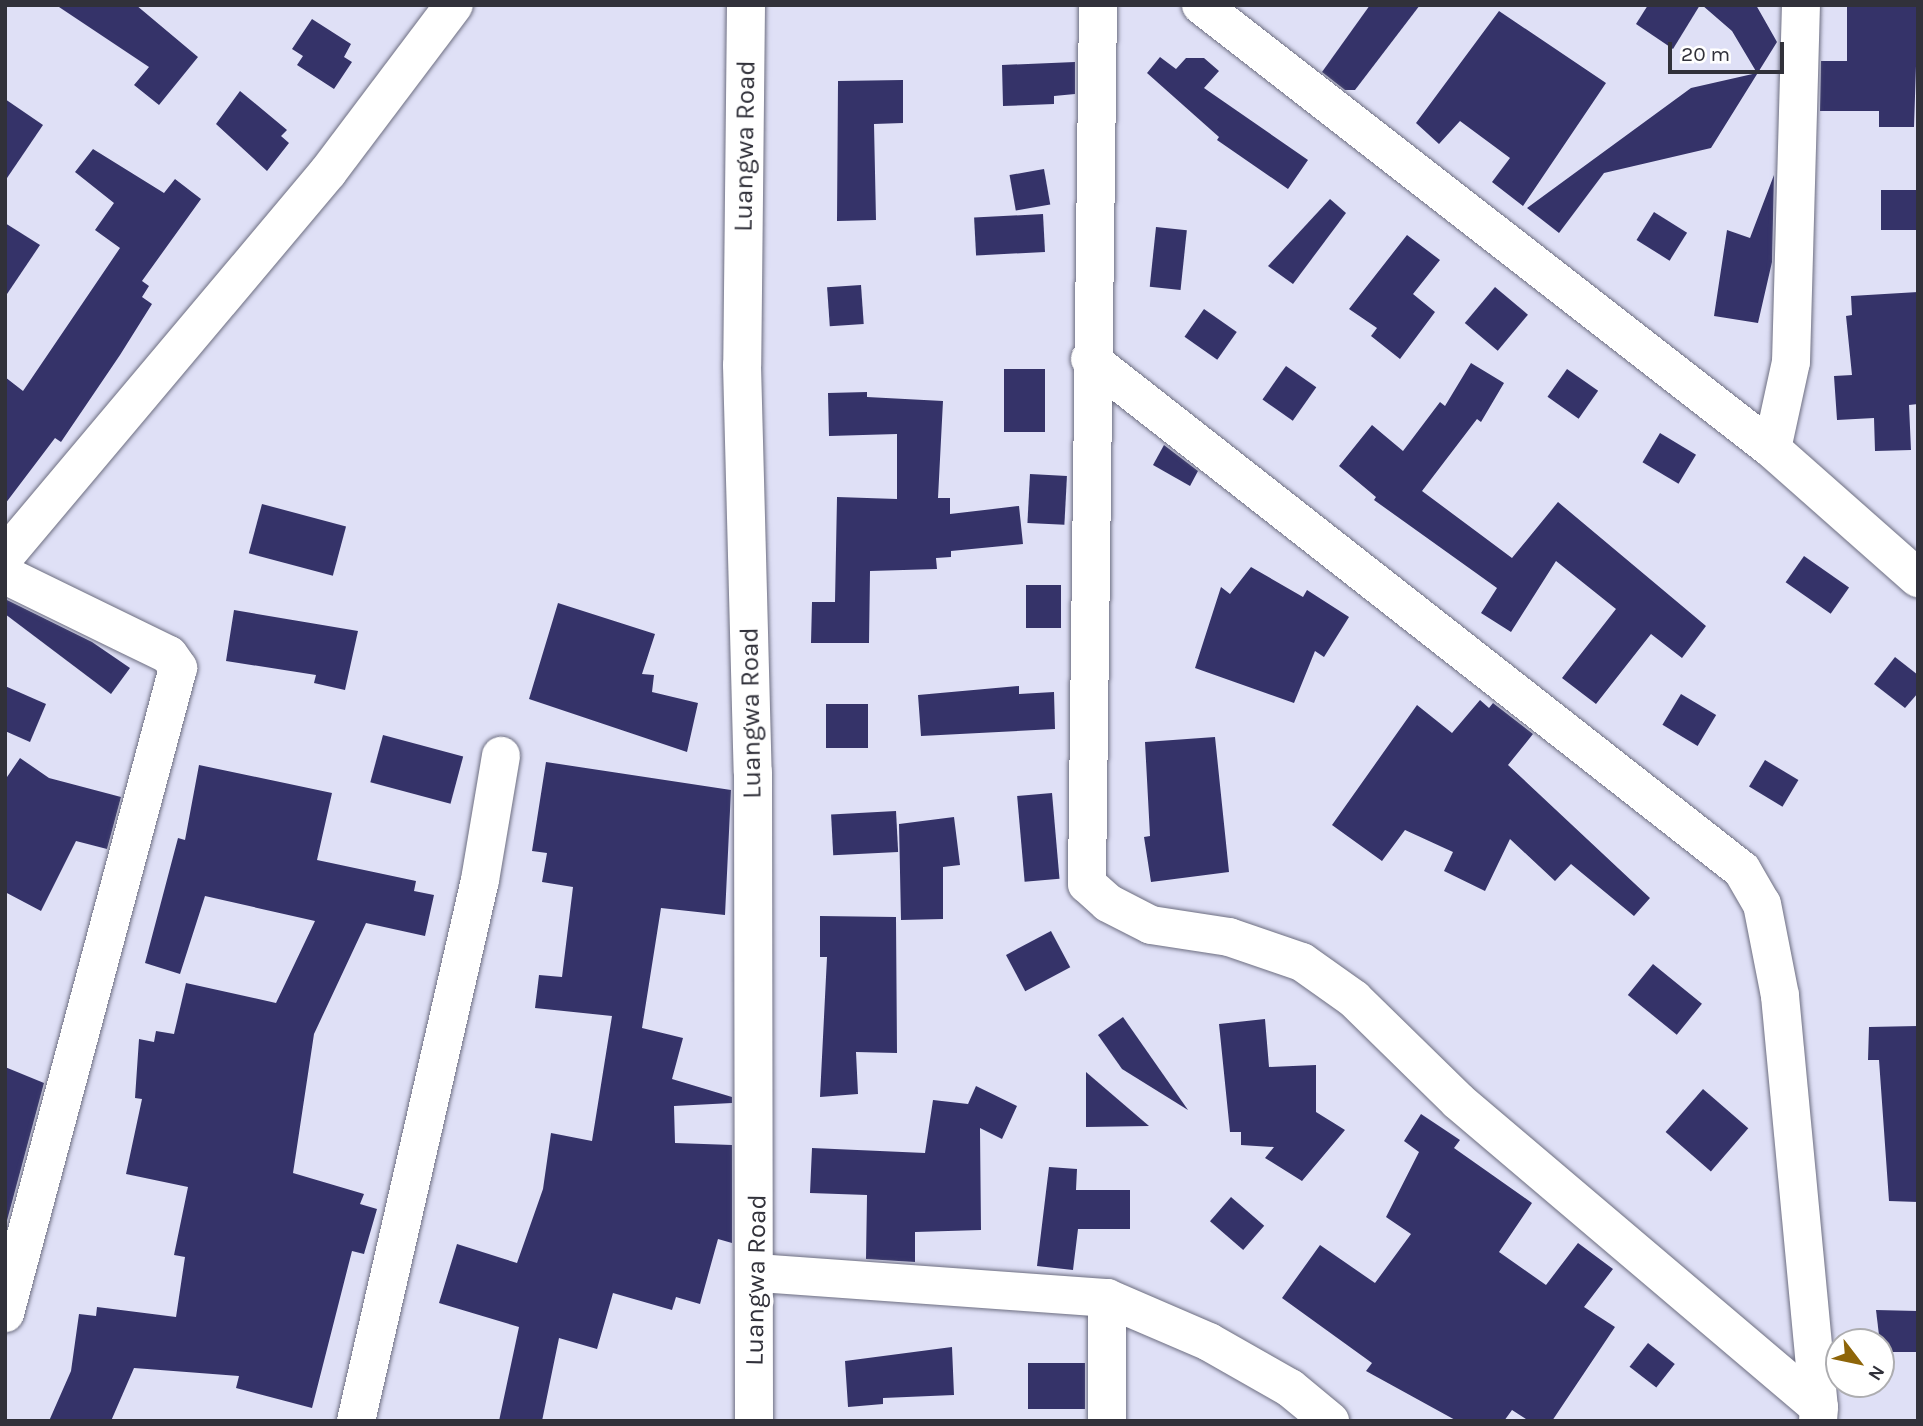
<!DOCTYPE html>
<html>
<head>
<meta charset="utf-8">
<style>
	body { margin:0 }
	#map { position:relative; width:1923px; height:1426px; overflow:hidden; background:#dfe0f6; font-family:Karla,sans-serif }
	div>[style] { position:absolute }
	[style*='--x'] { left:calc(var(--x)*1px); top:calc(var(--y)*1px); width:calc(var(--w)*1px); rotate:calc(var(--a)*1deg) }
	.building>* { inset:0; background:#353369; transform-origin:0 0 }
	.roads { filter:drop-shadow(0 0 2px #6d6e81) drop-shadow(0 0 2px #6d6e81) }
	.street>* { height:38px; margin:-19px; padding:0 19px; transform-origin:19px; border-radius:19px; background:#fff }
	span { translate:-50% -50%; white-space:nowrap; text-align:center; line-height:1.15; -webkit-text-stroke:7px #fff; paint-order:stroke }
	.street-label { font-size:26px; color:#31313a }
	.frame { position:absolute; inset:0; border:7px solid #31313a; pointer-events:none }
	.north { position:absolute; left:1825px; top:1328px; width:70px; height:70px; box-sizing:border-box; background:#fff; border:2px solid #adadb0; border-radius:50%; rotate:122deg; font-size:19px; font-weight:700; line-height:28px; text-align:center; color:#31313a }
	.north::after { content:''; display:block; margin:auto; width:24px; height:32px; background:#8e6509; clip-path:polygon(50% 0,100% 100%,50% 72%,0 100%) }
	.scale { position:absolute; left:1668px; top:42px; width:116px; height:32px; box-sizing:border-box; border:4px solid #31313a; border-top:0; padding-left:9px; font-size:21px; line-height:24px; white-space:nowrap; color:#31313a; -webkit-text-stroke:5px #fff; paint-order:stroke }
</style>
</head>
<body>
<div id="map">
	<div class="building">
		<i style="clip-path:polygon(56px 5px,136px 5px,198px 57px,159px 105px,134px 85px,149px 67px)"></i>
		<i style="clip-path:polygon(1370px 5px,1420px 5px,1355px 90px,1345px 90px,1322px 72px)"></i>
		<i style="clip-path:polygon(1648px 5px,1700px 5px,1673px 49px,1636px 24px)"></i>
		<i style="clip-path:polygon(1702px 5px,1756px 5px,1777px 42px,1711px 148px,1604px 173px,1559px 233px,1527px 208px,1691px 88px,1757px 73px,1732px 31px)"></i>
		<i style="clip-path:polygon(1847px 5px,1918px 5px,1914px 127px,1879px 127px,1879px 111px,1820px 111px,1821px 61px,1847px 61px)"></i>
		<i style="clip-path:polygon(1499px 11px,1606px 83px,1523px 206px,1492px 182px,1510px 158px,1460px 121px,1439px 144px,1416px 123px)"></i>
		<i style="clip-path:polygon(312px 19px,351px 44px,344px 57px,352px 62px,334px 89px,297px 65px,303px 56px,292px 49px)"></i>
		<i style="clip-path:polygon(1160px 57px,1176px 69px,1186px 58px,1204px 58px,1219px 71px,1204px 88px,1308px 160px,1288px 189px,1217px 140px,1219px 137px,1147px 73px)"></i>
		<i style="clip-path:polygon(1075px 62px,1075px 94px,1054px 96px,1054px 104px,1003px 106px,1002px 65px)"></i>
		<i style="clip-path:polygon(903px 80px,903px 123px,874px 124px,876px 220px,837px 221px,838px 81px)"></i>
		<i style="clip-path:polygon(240px 91px,287px 130px,281px 136px,289px 143px,267px 171px,216px 124px)"></i>
		<i style="clip-path:polygon(5px 99px,43px 125px,5px 181px)"></i>
		<i style="clip-path:polygon(93px 149px,164px 193px,175px 179px,201px 199px,142px 281px,149px 286px,142px 297px,152px 304px,120px 355px,61px 442px,55px 438px,5px 504px,5px 377px,23px 391px,120px 248px,95px 230px,114px 203px,75px 172px)"></i>
		<i style="left:1044px;top:169px;width:36px;height:35px;rotate:80deg"></i>
		<i style="clip-path:polygon(1774px 175px,1772px 262px,1758px 323px,1714px 316px,1727px 230px,1750px 238px)"></i>
		<i style="left:1918px;top:190px;width:40px;height:37px;rotate:90deg"></i>
		<i style="clip-path:polygon(1330px 199px,1346px 213px,1293px 284px,1268px 266px)"></i>
		<i style="left:1654px;top:212px;width:39px;height:33px;rotate:32deg"></i>
		<i style="left:1043px;top:214px;width:38px;height:69px;rotate:87deg"></i>
		<i style="clip-path:polygon(5px 223px,40px 245px,5px 297px)"></i>
		<i style="left:1156px;top:227px;width:31px;height:60px;rotate:6deg"></i>
		<i style="clip-path:polygon(1407px 235px,1440px 260px,1413px 294px,1435px 312px,1400px 359px,1371px 336px,1377px 328px,1349px 309px)"></i>
		<i style="left:861px;top:285px;width:39px;height:34px;rotate:86deg"></i>
		<i style="left:1495px;top:287px;width:43px;height:47px;rotate:40deg"></i>
		<i style="clip-path:polygon(1918px 292px,1918px 404px,1909px 405px,1911px 450px,1875px 451px,1874px 418px,1837px 420px,1834px 376px,1852px 375px,1846px 316px,1852px 315px,1851px 296px)"></i>
		<i style="left:1204px;top:309px;width:40px;height:34px;rotate:35deg"></i>
		<i style="clip-path:polygon(1471px 363px,1504px 383px,1481px 422px,1477px 419px,1422px 491px,1512px 558px,1558px 502px,1706px 626px,1682px 658px,1651px 634px,1596px 704px,1562px 678px,1616px 609px,1556px 561px,1511px 632px,1481px 613px,1497px 588px,1374px 500px,1376px 497px,1339px 466px,1372px 425px,1403px 451px,1440px 402px,1445px 406px)"></i>
		<i style="left:1286px;top:366px;width:37px;height:41px;rotate:35deg"></i>
		<i style="left:1004px;top:369px;width:41px;height:63px"></i>
		<i style="left:1567px;top:369px;width:38px;height:34px;rotate:35deg"></i>
		<i style="clip-path:polygon(867px 392px,867px 397px,943px 401px,938px 498px,950px 498px,950px 514px,1019px 506px,1023px 544px,951px 551px,951px 557px,936px 558px,937px 569px,870px 571px,869px 643px,811px 643px,812px 602px,835px 602px,837px 497px,897px 499px,897px 434px,829px 436px,828px 393px)"></i>
		<i style="left:1660px;top:433px;width:42px;height:34px;rotate:31deg"></i>
		<i style="clip-path:polygon(1164px 445px,1198px 471px,1190px 486px,1153px 465px)"></i>
		<i style="left:1030px;top:474px;width:37px;height:49px;rotate:3deg"></i>
		<i style="left:262px;top:504px;width:87px;height:51px;rotate:15deg"></i>
		<i style="left:1804px;top:556px;width:55px;height:32px;rotate:35deg"></i>
		<i style="clip-path:polygon(1251px 567px,1303px 597px,1307px 590px,1349px 617px,1324px 657px,1315px 651px,1294px 703px,1195px 668px,1221px 587px,1230px 594px)"></i>
		<i style="left:1026px;top:585px;width:35px;height:43px"></i>
		<i style="clip-path:polygon(5px 599px,92px 642px,130px 668px,111px 694px,5px 614px)"></i>
		<i style="clip-path:polygon(558px 603px,655px 634px,642px 674px,654px 675px,652px 692px,698px 703px,687px 752px,529px 699px)"></i>
		<i style="clip-path:polygon(234px 610px,358px 631px,345px 690px,314px 683px,316px 675px,226px 661px)"></i>
		<i style="clip-path:polygon(1895px 657px,1918px 675px,1918px 693px,1905px 708px,1874px 684px)"></i>
		<i style="clip-path:polygon(5px 686px,46px 704px,30px 742px,5px 731px)"></i>
		<i style="clip-path:polygon(1019px 686px,1019px 694px,1054px 692px,1055px 729px,921px 736px,918px 695px)"></i>
		<i style="left:1681px;top:694px;width:41px;height:36px;rotate:31deg"></i>
		<i style="clip-path:polygon(1480px 700px,1489px 708px,1493px 703px,1533px 734px,1508px 765px,1650px 898px,1634px 916px,1571px 864px,1555px 881px,1510px 839px,1485px 891px,1444px 871px,1453px 852px,1405px 830px,1382px 861px,1332px 825px,1417px 705px,1452px 733px)"></i>
		<i style="left:826px;top:704px;width:42px;height:44px"></i>
		<i style="left:383px;top:735px;width:83px;height:49px;rotate:15deg"></i>
		<i style="clip-path:polygon(1215px 737px,1229px 872px,1151px 882px,1144px 837px,1150px 836px,1145px 742px)"></i>
		<i style="clip-path:polygon(20px 758px,49px 778px,121px 797px,107px 849px,76px 841px,41px 911px,5px 892px,5px 780px)"></i>
		<i style="left:1765px;top:760px;width:39px;height:31px;rotate:31deg"></i>
		<i style="clip-path:polygon(546px 762px,731px 790px,725px 915px,661px 908px,642px 1028px,683px 1038px,672px 1079px,732px 1097px,732px 1103px,674px 1106px,675px 1143px,732px 1145px,732px 1243px,718px 1239px,700px 1304px,676px 1297px,672px 1310px,613px 1293px,597px 1349px,559px 1338px,542px 1421px,499px 1421px,519px 1327px,439px 1303px,457px 1244px,517px 1263px,543px 1189px,551px 1133px,592px 1141px,612px 1016px,535px 1008px,539px 975px,562px 977px,573px 887px,542px 882px,547px 853px,532px 851px)"></i>
		<i style="clip-path:polygon(199px 765px,332px 793px,317px 860px,416px 881px,414px 891px,434px 895px,425px 936px,366px 923px,314px 1034px,293px 1173px,364px 1194px,360px 1204px,377px 1209px,364px 1254px,352px 1251px,312px 1408px,236px 1388px,239px 1376px,134px 1368px,111px 1421px,49px 1421px,71px 1371px,79px 1314px,96px 1316px,97px 1307px,176px 1317px,185px 1257px,174px 1255px,188px 1187px,126px 1174px,142px 1099px,135px 1098px,139px 1039px,154px 1042px,156px 1031px,174px 1034px,186px 983px,276px 1003px,315px 921px,205px 896px,180px 974px,145px 963px,178px 838px,185px 840px)"></i>
		<i style="left:1052px;top:793px;width:86px;height:35px;rotate:85deg"></i>
		<i style="left:896px;top:811px;width:41px;height:65px;rotate:87deg"></i>
		<i style="clip-path:polygon(954px 817px,960px 865px,943px 867px,943px 919px,901px 920px,899px 824px)"></i>
		<i style="clip-path:polygon(820px 916px,896px 917px,897px 1053px,856px 1052px,858px 1094px,820px 1097px,827px 957px,820px 957px)"></i>
		<i style="left:1051px;top:931px;width:41px;height:51px;rotate:62deg"></i>
		<i style="left:1653px;top:964px;width:63px;height:40px;rotate:39deg"></i>
		<i style="clip-path:polygon(1123px 1017px,1188px 1110px,1122px 1069px,1098px 1035px)"></i>
		<i style="clip-path:polygon(1265px 1019px,1269px 1067px,1316px 1065px,1316px 1112px,1345px 1130px,1302px 1181px,1265px 1158px,1274px 1147px,1241px 1145px,1241px 1132px,1230px 1132px,1219px 1024px)"></i>
		<i style="clip-path:polygon(1918px 1026px,1918px 1202px,1889px 1201px,1879px 1060px,1868px 1060px,1869px 1027px)"></i>
		<i style="clip-path:polygon(5px 1067px,44px 1083px,5px 1228px)"></i>
		<i style="clip-path:polygon(1086px 1072px,1149px 1126px,1086px 1127px)"></i>
		<i style="clip-path:polygon(976px 1086px,1017px 1106px,1002px 1139px,980px 1128px,981px 1230px,915px 1232px,915px 1262px,866px 1259px,867px 1195px,810px 1193px,812px 1148px,925px 1153px,933px 1100px,968px 1104px)"></i>
		<i style="left:1703px;top:1089px;width:60px;height:57px;rotate:41deg"></i>
		<i style="clip-path:polygon(1421px 1114px,1460px 1140px,1454px 1148px,1532px 1203px,1499px 1252px,1546px 1285px,1578px 1243px,1613px 1269px,1584px 1307px,1615px 1327px,1552px 1421px,1529px 1421px,1512px 1410px,1504px 1421px,1457px 1421px,1366px 1371px,1372px 1363px,1282px 1298px,1320px 1245px,1375px 1283px,1411px 1234px,1386px 1217px,1419px 1152px,1404px 1141px)"></i>
		<i style="clip-path:polygon(1049px 1167px,1077px 1169px,1076px 1190px,1130px 1190px,1130px 1229px,1078px 1229px,1073px 1270px,1037px 1266px)"></i>
		<i style="left:1231px;top:1197px;width:44px;height:32px;rotate:41deg"></i>
		<i style="clip-path:polygon(1876px 1310px,1918px 1311px,1918px 1352px,1881px 1352px)"></i>
		<i style="left:1648px;top:1343px;width:34px;height:30px;rotate:38deg"></i>
		<i style="clip-path:polygon(952px 1347px,954px 1395px,883px 1398px,883px 1404px,848px 1407px,845px 1361px)"></i>
		<i style="left:1028px;top:1363px;width:57px;height:46px"></i>
	</div>
	<div class="roads">
		<div class="street">
			<i style="--x:746;--y:5;--w:360;--a:90.6"></i>
			<i style="--x:742;--y:365;--w:407;--a:88.5"></i>
			<i style="--x:753;--y:772;--w:649;--a:89.91"></i>
			<i style="--x:1098;--y:5;--w:879;--a:90.72"></i>
			<i style="--x:1087;--y:884;--w:28;--a:42"></i>
			<i style="--x:1108;--y:903;--w:48;--a:27.1"></i>
			<i style="--x:1151;--y:925;--w:79;--a:8.7"></i>
			<i style="--x:1229;--y:937;--w:77;--a:18.9"></i>
			<i style="--x:1302;--y:962;--w:64;--a:35.4"></i>
			<i style="--x:1354;--y:999;--w:146;--a:44.4"></i>
			<i style="--x:1458;--y:1101;--w:473;--a:40.3"></i>
			<i style="--x:1819;--y:1407;--w:14;--a:94"></i>
			<i style="--x:1201;--y:5;--w:723;--a:37.87"></i>
			<i style="--x:1772;--y:449;--w:195;--a:41.5"></i>
			<i style="--x:1090;--y:359;--w:828;--a:38.09"></i>
			<i style="--x:1742;--y:870;--w:39;--a:60"></i>
			<i style="--x:1762;--y:904;--w:94;--a:78.9"></i>
			<i style="--x:1780;--y:996;--w:413;--a:84.6"></i>
			<i style="--x:1772;--y:449;--w:89;--a:-77.7"></i>
			<i style="--x:1791;--y:362;--w:357;--a:-88.4"></i>
			<i style="--x:5;--y:556;--w:502;--a:-49.93"></i>
			<i style="--x:328;--y:172;--w:209;--a:-53"></i>
			<i style="--x:5;--y:575;--w:182;--a:26"></i>
			<i style="--x:169;--y:655;--w:16;--a:55"></i>
			<i style="--x:178;--y:668;--w:668;--a:105.01"></i>
			<i style="--x:758;--y:1273;--w:350;--a:4.1"></i>
			<i style="--x:1107;--y:1298;--w:111;--a:23.3"></i>
			<i style="--x:1209;--y:1342;--w:93;--a:29.6"></i>
			<i style="--x:1290;--y:1388;--w:52;--a:39.5"></i>
			<i style="--x:356;--y:1421;--w:555;--a:-77.09"></i>
			<i style="--x:480;--y:880;--w:126;--a:-80.4"></i>
			<i style="--x:1107;--y:1421;--w:123;--a:-90"></i>
		</div>
	</div>
	<div class="street-label">
		<span style="left:745px;top:146px;rotate:-89deg">Luangwa Road</span>
		<span style="left:751px;top:713px;rotate:-91deg">Luangwa Road</span>
		<span style="left:756px;top:1280px;rotate:-89deg">Luangwa Road</span>
	</div>
	<div class="frame"></div>
	<div class="north">N</div>
	<div class="scale">20 m</div>
</div>
</body>
</html>
